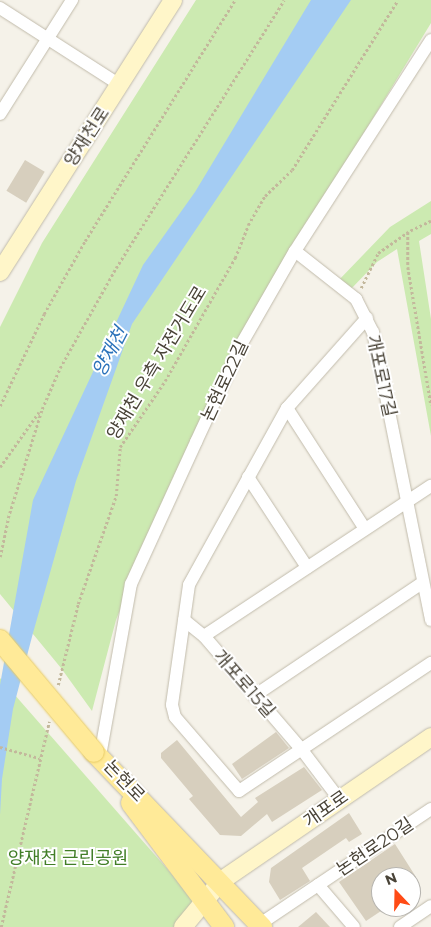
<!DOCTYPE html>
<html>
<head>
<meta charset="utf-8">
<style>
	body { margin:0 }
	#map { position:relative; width:431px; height:927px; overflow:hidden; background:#f5f2e9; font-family:Montserrat,"Noto Sans KR",sans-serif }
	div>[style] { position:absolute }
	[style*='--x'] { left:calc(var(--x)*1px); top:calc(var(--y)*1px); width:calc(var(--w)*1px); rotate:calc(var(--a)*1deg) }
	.green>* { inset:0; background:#cceab1 }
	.water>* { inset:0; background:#a4ccf3 }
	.building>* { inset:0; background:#d7cfbe; transform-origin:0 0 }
	.path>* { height:2.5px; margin-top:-1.25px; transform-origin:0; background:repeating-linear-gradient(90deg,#c3b89c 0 2.5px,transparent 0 5px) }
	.roads { filter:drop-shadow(0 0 1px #c1bbab) drop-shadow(0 0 1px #c1bbab) }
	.street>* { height:12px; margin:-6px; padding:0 6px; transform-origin:6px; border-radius:6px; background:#fff }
	.secondary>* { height:18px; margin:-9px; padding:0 9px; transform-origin:9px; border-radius:9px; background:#fff6c9 }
	.primary>* { height:20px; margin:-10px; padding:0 10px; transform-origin:10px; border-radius:10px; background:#ffea98 }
	.bridges { filter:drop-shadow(0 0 1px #e8cb64) drop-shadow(0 0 1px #e8cb64) }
	.primary-bridge>* { height:20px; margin:-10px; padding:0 10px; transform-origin:10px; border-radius:10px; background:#ffea98 }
	span { translate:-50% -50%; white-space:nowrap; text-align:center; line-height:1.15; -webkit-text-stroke:4px #fff; paint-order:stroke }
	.street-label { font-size:18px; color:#494337 }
	.park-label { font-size:18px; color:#417e27 }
	.water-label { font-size:19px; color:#2b72ba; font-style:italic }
	.north { position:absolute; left:371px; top:867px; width:50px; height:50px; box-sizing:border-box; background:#fff; border:1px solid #b6b4af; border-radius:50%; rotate:339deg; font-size:14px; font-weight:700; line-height:20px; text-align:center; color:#494337 }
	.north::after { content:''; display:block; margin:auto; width:18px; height:22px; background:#ff4b16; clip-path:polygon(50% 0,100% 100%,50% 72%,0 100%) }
</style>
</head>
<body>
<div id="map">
	<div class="green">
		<i style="clip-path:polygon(196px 0,431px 0,431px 23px,247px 325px,166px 493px,116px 620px,92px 711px,61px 668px,0 594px,0 327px,42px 243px)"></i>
		<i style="clip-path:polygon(431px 201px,431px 234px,419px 241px,431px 319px,431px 436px,397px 249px,377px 262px,350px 290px,337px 282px,390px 227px)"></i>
		<i style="clip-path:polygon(0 678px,197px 903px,174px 927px,0 927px)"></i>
	</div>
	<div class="water">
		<i style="clip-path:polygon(311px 0,351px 0,132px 324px,76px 481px,33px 633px,13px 709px,2px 779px,0 815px,0 685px,33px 500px,143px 265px,195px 192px)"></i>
	</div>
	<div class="building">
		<i style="left:25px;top:160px;width:23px;height:36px;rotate:31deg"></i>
		<i style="clip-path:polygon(276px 732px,289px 748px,242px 779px,232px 764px)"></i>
		<i style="clip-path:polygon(177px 740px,241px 817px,258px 802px,255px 798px,304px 767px,322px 790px,272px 822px,267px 814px,241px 836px,220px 835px,189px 799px,193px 796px,161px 758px,161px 753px)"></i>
		<i style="clip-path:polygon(349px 813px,362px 834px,349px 842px,346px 838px,302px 868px,310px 881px,280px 900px,269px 882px,271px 868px)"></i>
		<i style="clip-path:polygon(395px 844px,416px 877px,381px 877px,381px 911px,366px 921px,339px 882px)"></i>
		<i style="clip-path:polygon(316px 912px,330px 927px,298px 927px)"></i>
	</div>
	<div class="path">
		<i style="--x:431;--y:221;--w:25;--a:154"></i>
		<i style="--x:408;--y:232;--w:35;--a:90"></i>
		<i style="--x:408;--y:267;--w:140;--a:80.5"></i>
		<i style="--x:361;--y:288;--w:39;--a:-64"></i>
		<i style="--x:378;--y:253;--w:37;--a:-35"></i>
		<i style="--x:0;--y:406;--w:102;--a:-64.4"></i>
		<i style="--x:44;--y:314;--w:84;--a:-60.7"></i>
		<i style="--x:85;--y:241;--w:284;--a:-58.1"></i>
		<i style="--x:0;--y:467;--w:67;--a:-54.7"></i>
		<i style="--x:0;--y:557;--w:40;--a:-78"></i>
		<i style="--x:8;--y:518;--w:114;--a:-72.7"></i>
		<i style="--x:42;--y:409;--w:45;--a:-66.3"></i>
		<i style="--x:60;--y:368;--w:115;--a:-60.8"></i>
		<i style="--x:116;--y:268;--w:316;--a:-57.9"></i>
		<i style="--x:58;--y:685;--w:83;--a:-76.1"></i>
		<i style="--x:78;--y:604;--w:114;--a:-70.6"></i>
		<i style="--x:116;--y:496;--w:49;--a:-85.3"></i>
		<i style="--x:120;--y:447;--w:80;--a:-55.7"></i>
		<i style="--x:165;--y:381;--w:142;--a:-60.4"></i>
		<i style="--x:235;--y:258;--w:35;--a:-68"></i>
		<i style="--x:248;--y:225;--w:34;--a:-60"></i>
		<i style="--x:265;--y:196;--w:37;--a:-44"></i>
		<i style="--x:292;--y:170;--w:200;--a:-58.1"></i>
		<i style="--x:0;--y:747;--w:41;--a:15.8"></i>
		<i style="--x:1;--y:927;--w:211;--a:-76.8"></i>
	</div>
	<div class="roads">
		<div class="street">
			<i style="--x:0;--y:8;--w:143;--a:32.7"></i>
			<i style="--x:0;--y:114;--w:135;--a:-57.7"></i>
			<i style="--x:295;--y:251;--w:78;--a:38.2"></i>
			<i style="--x:356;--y:299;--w:37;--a:63"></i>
			<i style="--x:373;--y:332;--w:294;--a:78.6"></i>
			<i style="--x:367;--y:318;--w:120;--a:131.6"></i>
			<i style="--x:287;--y:408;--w:202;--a:119"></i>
			<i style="--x:189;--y:585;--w:121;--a:98.1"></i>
			<i style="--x:172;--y:705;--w:12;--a:76"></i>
			<i style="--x:175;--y:717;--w:98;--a:49.1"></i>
			<i style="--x:239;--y:791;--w:231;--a:-33.7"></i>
			<i style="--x:287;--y:408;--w:144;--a:57.2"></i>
			<i style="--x:248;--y:477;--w:108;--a:56.8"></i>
			<i style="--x:184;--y:620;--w:26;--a:39"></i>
			<i style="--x:204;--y:636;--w:150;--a:49.3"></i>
			<i style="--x:302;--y:750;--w:61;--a:52.9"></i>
			<i style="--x:204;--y:636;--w:272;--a:-33.5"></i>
			<i style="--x:254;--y:696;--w:202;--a:-33.9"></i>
			<i style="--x:100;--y:756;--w:175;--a:-79.8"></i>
			<i style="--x:131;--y:584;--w:156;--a:-65.4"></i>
			<i style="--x:196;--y:442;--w:109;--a:-65.1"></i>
			<i style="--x:242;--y:343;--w:106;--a:-60.1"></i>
			<i style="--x:295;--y:251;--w:251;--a:-57.2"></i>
			<i style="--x:318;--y:885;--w:55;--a:49.4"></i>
			<i style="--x:260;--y:924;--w:206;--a:-33.9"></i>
			<i style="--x:400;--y:927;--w:37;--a:-34"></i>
		</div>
		<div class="secondary">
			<i style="--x:0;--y:272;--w:322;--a:-57.5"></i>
			<i style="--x:183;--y:927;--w:60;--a:-50.4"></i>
			<i style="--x:221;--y:881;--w:255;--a:-34.4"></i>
		</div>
		<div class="primary">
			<i style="--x:94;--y:752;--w:243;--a:46.2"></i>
			<i style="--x:131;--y:803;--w:155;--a:53.1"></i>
		</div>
	</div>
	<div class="bridges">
		<div class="primary-bridge">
			<i style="--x:0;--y:640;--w:146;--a:50"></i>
		</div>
	</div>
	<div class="street-label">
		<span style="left:87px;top:137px;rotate:-57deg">양재천로</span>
		<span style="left:157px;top:363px;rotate:-59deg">양재천 우측 자전거도로</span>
		<span style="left:381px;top:376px;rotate:78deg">개포로17길</span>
		<span style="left:225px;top:381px;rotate:-65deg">논현로22길</span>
		<span style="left:244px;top:684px;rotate:49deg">개포로15길</span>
		<span style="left:124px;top:781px;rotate:46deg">논현로</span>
		<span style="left:326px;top:809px;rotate:-35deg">개포로</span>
		<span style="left:375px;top:847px;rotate:-34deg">논현로20길</span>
	</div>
	<div class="park-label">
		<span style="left:68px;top:858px">양재천 근린공원</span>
	</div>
	<div class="water-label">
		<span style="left:110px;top:352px;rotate:-62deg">양재천</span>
	</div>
	<div class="north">N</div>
</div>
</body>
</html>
